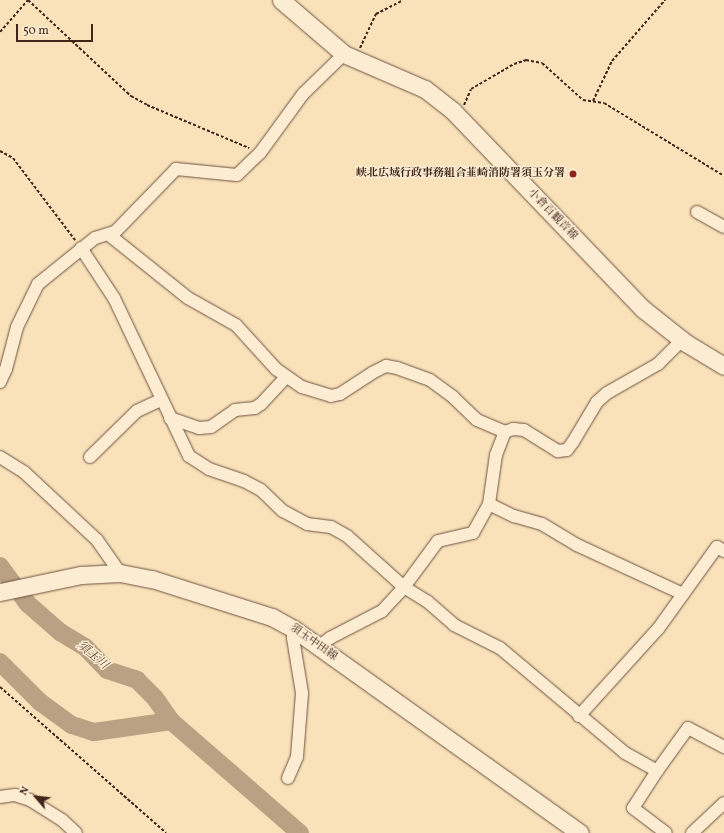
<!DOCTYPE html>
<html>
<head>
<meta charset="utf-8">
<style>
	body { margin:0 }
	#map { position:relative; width:724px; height:833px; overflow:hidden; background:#f9e1b9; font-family:Vollkorn,"Noto Serif JP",serif }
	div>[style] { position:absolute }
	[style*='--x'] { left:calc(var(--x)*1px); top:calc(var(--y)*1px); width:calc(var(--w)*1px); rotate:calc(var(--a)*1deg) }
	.river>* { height:18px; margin:-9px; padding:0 9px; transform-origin:9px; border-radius:9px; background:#baa183 }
	.path>* { height:2px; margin-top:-1px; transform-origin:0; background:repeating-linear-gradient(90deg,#41241a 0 3px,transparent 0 5px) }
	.roads { filter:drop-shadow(0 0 1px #6f5342) drop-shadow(0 0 1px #6f5342) }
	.minor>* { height:12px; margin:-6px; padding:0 6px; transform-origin:6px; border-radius:6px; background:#fbecd2 }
	.secondary>* { height:17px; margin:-8.5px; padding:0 8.5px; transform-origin:8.5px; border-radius:8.5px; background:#fbecd2 }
	.dots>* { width:11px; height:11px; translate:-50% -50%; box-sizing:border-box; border:2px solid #fbecd2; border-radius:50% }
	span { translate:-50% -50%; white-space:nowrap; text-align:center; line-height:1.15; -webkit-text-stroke:3px #fbecd2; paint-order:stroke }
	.poi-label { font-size:11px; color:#41241a; font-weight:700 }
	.right { translate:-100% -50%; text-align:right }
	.street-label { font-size:11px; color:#41241a }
	.water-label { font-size:12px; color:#654a3a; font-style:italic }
	.north { position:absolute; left:16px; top:777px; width:40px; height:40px; -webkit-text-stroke:3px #fbecd2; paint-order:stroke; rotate:298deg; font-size:11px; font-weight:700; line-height:16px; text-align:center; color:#41241a }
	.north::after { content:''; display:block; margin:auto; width:14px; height:18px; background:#41241a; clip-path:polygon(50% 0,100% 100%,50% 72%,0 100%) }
	.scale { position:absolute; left:16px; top:24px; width:77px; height:18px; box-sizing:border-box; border:2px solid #41241a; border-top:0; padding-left:5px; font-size:12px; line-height:14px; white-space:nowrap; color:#41241a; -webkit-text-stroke:3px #fbecd2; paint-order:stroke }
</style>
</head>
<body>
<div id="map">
	<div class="river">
		<i style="--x:0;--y:566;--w:47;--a:53.6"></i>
		<i style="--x:28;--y:604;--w:43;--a:41.2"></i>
		<i style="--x:60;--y:632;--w:29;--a:31"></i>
		<i style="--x:85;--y:647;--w:32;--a:46"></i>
		<i style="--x:107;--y:670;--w:32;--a:18"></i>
		<i style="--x:137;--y:680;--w:25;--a:45"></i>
		<i style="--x:155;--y:698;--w:28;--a:55"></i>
		<i style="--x:171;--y:721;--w:171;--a:41"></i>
		<i style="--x:0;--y:662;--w:57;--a:45"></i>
		<i style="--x:40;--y:702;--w:39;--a:36"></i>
		<i style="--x:72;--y:725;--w:23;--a:18"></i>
		<i style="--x:94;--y:732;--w:78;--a:-8.1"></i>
	</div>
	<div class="path">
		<i style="--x:28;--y:0;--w:141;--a:43"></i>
		<i style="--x:131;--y:96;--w:18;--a:29"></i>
		<i style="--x:147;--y:105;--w:111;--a:22.9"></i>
		<i style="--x:0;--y:32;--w:43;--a:-48.8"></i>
		<i style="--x:360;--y:48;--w:38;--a:-65"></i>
		<i style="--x:376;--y:14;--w:30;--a:-27"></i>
		<i style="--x:593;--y:101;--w:44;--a:-64.6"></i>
		<i style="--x:612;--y:61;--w:81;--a:-49"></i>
		<i style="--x:464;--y:105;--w:17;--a:-66"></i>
		<i style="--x:471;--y:89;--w:50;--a:-30.2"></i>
		<i style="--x:514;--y:64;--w:13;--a:-18"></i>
		<i style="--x:526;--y:60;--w:16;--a:11"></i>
		<i style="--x:542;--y:63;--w:55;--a:42.1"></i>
		<i style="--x:583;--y:100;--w:21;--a:8"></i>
		<i style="--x:604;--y:103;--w:140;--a:31.3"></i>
		<i style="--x:0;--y:151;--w:15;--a:28"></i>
		<i style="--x:13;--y:158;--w:103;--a:52.9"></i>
		<i style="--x:0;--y:687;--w:221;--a:41.3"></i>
	</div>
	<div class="roads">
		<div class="minor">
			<i style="--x:697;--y:212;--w:31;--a:29"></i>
			<i style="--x:108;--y:234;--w:102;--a:38.7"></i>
			<i style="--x:188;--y:298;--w:55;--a:29.4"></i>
			<i style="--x:236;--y:325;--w:59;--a:47.7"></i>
			<i style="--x:276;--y:369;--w:32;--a:35"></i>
			<i style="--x:302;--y:387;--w:30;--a:17"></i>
			<i style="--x:331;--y:396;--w:9;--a:-13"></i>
			<i style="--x:340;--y:394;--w:38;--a:-33"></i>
			<i style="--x:372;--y:373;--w:16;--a:-27"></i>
			<i style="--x:386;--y:366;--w:11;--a:10"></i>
			<i style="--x:397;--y:368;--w:35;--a:20"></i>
			<i style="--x:430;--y:380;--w:29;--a:36"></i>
			<i style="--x:453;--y:397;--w:33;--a:44"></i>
			<i style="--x:477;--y:420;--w:30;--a:23"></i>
			<i style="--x:505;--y:432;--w:9;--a:-21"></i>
			<i style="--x:513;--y:429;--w:11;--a:5"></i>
			<i style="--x:524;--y:430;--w:40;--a:32"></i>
			<i style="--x:558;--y:451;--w:9;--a:-6"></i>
			<i style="--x:567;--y:450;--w:10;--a:-53"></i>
			<i style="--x:573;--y:442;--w:47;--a:-59"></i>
			<i style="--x:597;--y:402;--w:13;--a:-42"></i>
			<i style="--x:607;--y:393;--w:59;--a:-29.6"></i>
			<i style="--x:658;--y:364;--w:34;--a:-45"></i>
			<i style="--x:81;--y:248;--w:60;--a:56.6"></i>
			<i style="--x:114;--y:298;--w:175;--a:64.6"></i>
			<i style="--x:189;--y:456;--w:24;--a:33"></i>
			<i style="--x:209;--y:469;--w:37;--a:19"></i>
			<i style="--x:244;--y:481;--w:19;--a:28"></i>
			<i style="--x:261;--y:490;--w:30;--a:44"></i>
			<i style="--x:283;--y:511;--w:27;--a:28"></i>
			<i style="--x:307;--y:524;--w:24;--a:7"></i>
			<i style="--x:331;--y:527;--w:18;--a:29"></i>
			<i style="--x:347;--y:536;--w:76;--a:41.8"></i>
			<i style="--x:404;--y:587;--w:28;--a:32"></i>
			<i style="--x:428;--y:602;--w:35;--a:41"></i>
			<i style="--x:454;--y:625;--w:51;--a:26.6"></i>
			<i style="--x:500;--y:648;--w:163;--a:40"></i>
			<i style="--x:625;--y:753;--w:37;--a:29"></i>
			<i style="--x:657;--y:771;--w:44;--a:123"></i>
			<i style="--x:633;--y:808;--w:41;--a:37.1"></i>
			<i style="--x:0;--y:382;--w:14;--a:-65"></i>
			<i style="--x:6;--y:369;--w:43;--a:-75.3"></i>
			<i style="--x:17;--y:327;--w:48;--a:-64"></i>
			<i style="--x:38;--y:284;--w:73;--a:-38.9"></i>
			<i style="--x:95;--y:238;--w:21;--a:-17"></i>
			<i style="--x:115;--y:232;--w:88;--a:-45.9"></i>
			<i style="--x:176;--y:169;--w:61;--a:5.6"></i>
			<i style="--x:237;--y:175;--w:32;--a:-44"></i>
			<i style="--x:260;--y:153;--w:73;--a:-53.9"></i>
			<i style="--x:303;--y:94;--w:57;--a:-44.3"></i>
			<i style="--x:170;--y:418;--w:31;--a:19"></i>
			<i style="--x:199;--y:428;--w:12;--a:-5"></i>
			<i style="--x:211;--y:427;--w:29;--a:-35"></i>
			<i style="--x:235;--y:410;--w:20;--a:-6"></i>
			<i style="--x:255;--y:408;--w:7;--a:-34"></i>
			<i style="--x:261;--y:404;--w:35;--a:-47"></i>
			<i style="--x:0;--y:457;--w:28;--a:32"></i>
			<i style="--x:24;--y:472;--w:100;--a:43"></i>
			<i style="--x:97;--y:540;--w:40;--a:55.1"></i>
			<i style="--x:90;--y:457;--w:66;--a:-44.4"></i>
			<i style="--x:137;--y:411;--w:26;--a:-25"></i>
			<i style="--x:489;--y:504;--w:28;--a:26"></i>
			<i style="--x:514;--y:516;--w:29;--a:16"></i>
			<i style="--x:542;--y:524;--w:41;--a:31"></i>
			<i style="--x:577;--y:545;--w:117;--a:24.8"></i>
			<i style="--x:319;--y:646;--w:14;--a:-36"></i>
			<i style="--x:330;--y:638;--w:59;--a:-27.4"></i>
			<i style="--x:382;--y:611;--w:33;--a:-47"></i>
			<i style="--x:404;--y:587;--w:57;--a:-53.5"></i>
			<i style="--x:438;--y:541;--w:36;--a:-13"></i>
			<i style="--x:473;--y:533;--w:33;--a:-61"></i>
			<i style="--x:489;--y:504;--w:49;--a:-81.9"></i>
			<i style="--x:496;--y:455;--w:25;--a:-69"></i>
			<i style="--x:579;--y:716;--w:118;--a:-47.8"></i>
			<i style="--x:658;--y:629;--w:101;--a:-54.3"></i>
			<i style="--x:717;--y:547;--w:8;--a:30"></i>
			<i style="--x:657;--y:771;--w:53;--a:-54.2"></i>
			<i style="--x:688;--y:728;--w:41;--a:27.8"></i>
			<i style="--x:288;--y:778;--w:23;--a:-67"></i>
			<i style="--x:297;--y:757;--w:64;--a:-85.5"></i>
			<i style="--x:302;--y:693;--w:56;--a:-99.3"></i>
			<i style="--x:293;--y:638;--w:9;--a:-84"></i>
			<i style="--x:0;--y:797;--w:15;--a:-8"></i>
			<i style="--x:15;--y:795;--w:16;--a:18"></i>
			<i style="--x:30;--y:800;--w:38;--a:32"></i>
			<i style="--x:62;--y:820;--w:19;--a:43"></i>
			<i style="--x:692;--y:833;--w:44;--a:-43.2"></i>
		</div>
		<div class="secondary">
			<i style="--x:281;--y:0;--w:83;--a:40.6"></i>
			<i style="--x:344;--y:54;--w:88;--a:23.4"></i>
			<i style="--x:425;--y:89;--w:36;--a:38"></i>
			<i style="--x:453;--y:111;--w:274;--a:46.2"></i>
			<i style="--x:643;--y:309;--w:55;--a:38.3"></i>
			<i style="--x:686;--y:343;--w:44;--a:31.2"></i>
			<i style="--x:0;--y:592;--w:83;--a:-11.9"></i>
			<i style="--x:81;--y:575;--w:39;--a:-3"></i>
			<i style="--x:120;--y:573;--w:33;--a:11"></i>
			<i style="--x:152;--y:579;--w:126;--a:17.6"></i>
			<i style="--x:272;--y:617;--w:25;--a:29"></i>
			<i style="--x:294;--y:629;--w:351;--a:35.5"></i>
		</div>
	</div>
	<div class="dots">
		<i style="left:573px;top:174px;background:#8f2418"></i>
	</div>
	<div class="poi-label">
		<span class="right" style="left:565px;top:174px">峡北広域行政事務組合韮崎消防署須玉分署</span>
	</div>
	<div class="street-label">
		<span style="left:552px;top:215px;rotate:46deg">小倉百観音線</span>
		<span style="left:313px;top:643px;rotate:35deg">須玉中田線</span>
	</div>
	<div class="water-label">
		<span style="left:92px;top:656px;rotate:40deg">須玉川</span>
	</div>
	<div class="north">N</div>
	<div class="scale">50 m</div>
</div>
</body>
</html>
